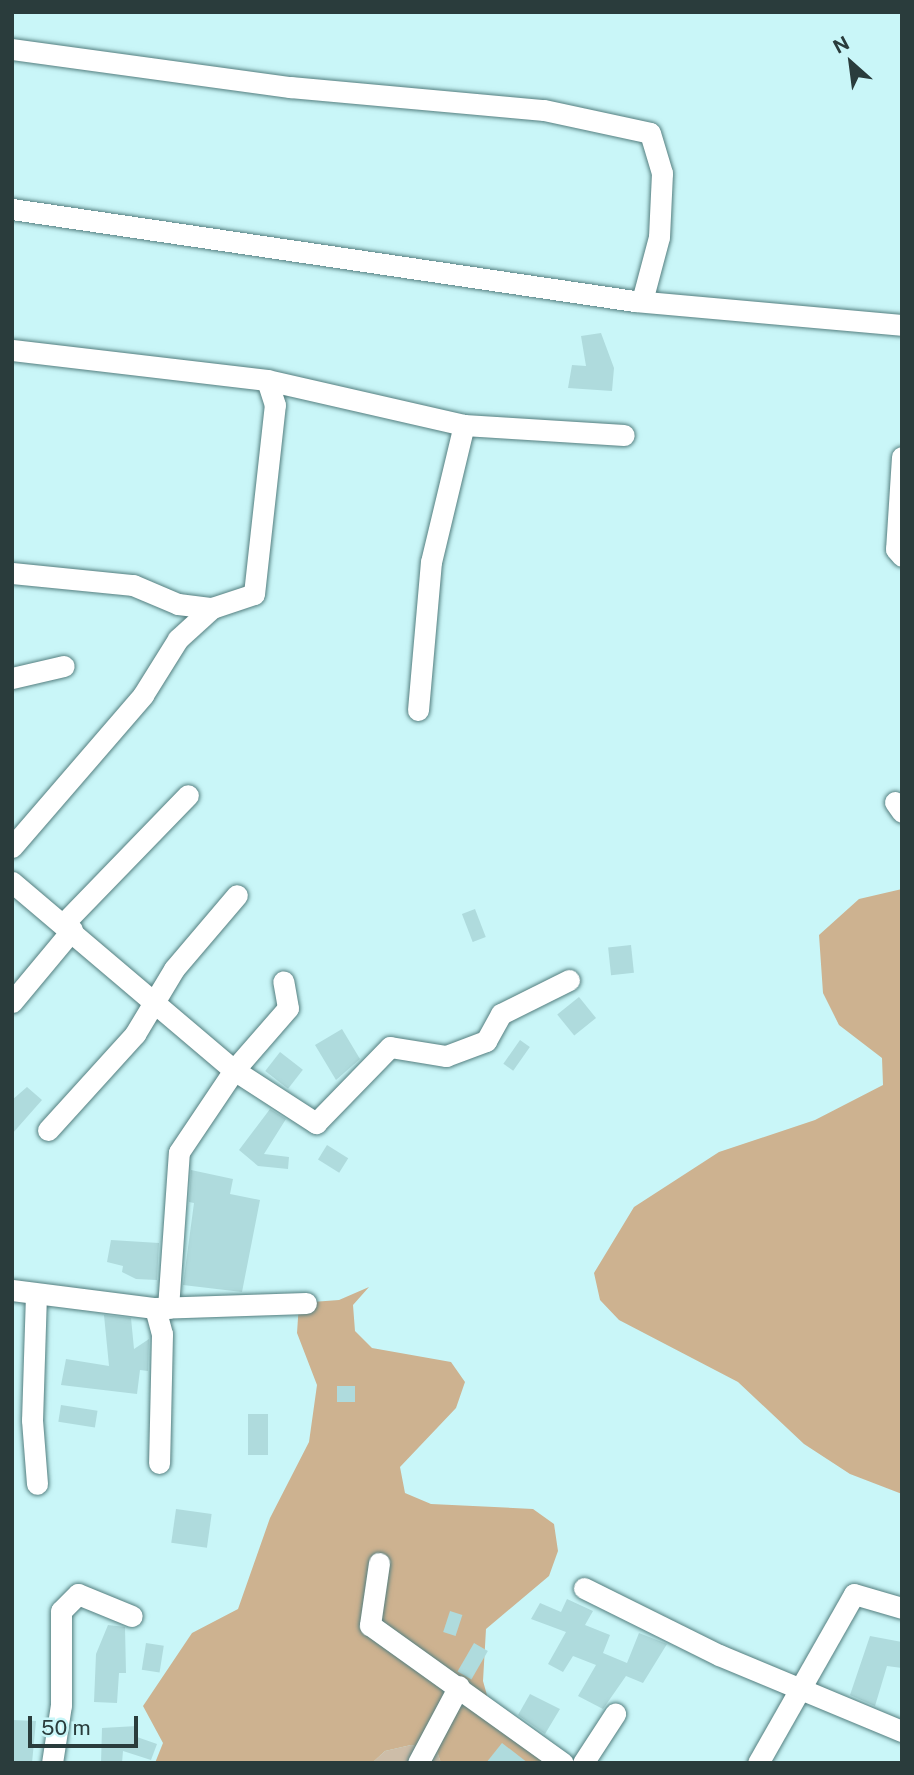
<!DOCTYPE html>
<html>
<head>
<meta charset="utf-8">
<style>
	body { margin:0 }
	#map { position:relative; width:914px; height:1775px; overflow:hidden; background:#c9f6f8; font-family:"Public Sans",sans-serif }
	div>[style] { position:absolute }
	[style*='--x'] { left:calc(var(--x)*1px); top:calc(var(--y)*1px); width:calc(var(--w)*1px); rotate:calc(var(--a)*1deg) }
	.green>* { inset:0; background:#cdbda8 }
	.forest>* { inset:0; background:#cdb290 }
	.building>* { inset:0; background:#afdbdd; transform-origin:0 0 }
	.roads { filter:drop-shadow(0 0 2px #547e7f) drop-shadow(0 0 2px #547e7f) }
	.minor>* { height:21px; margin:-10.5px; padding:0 10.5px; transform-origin:10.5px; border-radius:10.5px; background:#fff }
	span { translate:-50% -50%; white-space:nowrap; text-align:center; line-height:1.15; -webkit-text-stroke:6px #c9f6f8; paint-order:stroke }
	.frame { position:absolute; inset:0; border:14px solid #2a3c3c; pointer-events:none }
	.north { position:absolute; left:816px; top:28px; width:70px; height:70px; -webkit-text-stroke:5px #c9f6f8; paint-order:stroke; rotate:332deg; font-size:19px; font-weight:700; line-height:28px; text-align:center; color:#2a3c3c }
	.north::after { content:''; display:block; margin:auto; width:24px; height:32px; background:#2a3c3c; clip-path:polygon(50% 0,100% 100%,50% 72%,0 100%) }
	.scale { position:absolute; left:28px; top:1716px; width:110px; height:32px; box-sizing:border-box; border:4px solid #2a3c3c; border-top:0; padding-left:9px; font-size:21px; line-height:24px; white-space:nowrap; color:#2a3c3c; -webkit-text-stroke:5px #c9f6f8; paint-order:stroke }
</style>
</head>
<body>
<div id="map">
	<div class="green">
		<i style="clip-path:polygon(411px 1745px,437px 1751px,441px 1763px,372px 1763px,385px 1751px)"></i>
	</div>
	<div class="forest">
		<i style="clip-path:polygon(902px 889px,902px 1494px,850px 1474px,804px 1444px,738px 1382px,619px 1320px,600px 1300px,594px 1273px,634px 1207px,719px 1152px,815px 1120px,883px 1085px,882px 1058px,839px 1025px,823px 993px,819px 935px,859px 899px)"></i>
		<i style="clip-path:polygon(369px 1287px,353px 1305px,355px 1331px,372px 1348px,451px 1362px,465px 1382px,456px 1408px,400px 1467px,405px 1493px,431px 1504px,533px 1509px,554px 1524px,558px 1551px,549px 1576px,486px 1629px,483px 1681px,490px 1706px,523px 1743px,583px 1763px,441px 1763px,437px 1751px,411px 1745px,385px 1751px,372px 1763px,155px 1763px,163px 1743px,143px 1706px,192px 1633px,238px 1609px,270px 1518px,309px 1442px,317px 1385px,297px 1333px,299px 1303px,339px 1300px)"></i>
	</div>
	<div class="building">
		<i style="clip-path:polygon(601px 333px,614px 368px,612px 391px,568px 388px,572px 365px,586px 366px,581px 336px)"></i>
		<i style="left:475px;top:909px;width:30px;height:14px;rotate:69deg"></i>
		<i style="left:631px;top:945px;width:28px;height:23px;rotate:84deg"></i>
		<i style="left:579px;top:997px;width:27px;height:28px;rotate:51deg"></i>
		<i style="clip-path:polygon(342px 1029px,360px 1059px,336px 1080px,315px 1045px)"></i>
		<i style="left:520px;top:1040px;width:12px;height:29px;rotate:35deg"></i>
		<i style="left:280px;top:1052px;width:29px;height:24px;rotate:38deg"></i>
		<i style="clip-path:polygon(27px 1087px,42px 1100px,12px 1134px,12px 1100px)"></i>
		<i style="clip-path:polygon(270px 1109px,286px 1119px,264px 1154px,289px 1157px,288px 1169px,258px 1166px,239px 1150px)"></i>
		<i style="left:327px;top:1145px;width:25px;height:17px;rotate:32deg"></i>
		<i style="clip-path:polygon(191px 1170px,233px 1179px,230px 1194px,260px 1200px,242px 1292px,183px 1285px,194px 1203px,189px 1202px)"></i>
		<i style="clip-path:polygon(111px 1240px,159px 1243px,157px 1280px,136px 1279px,122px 1272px,123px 1266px,107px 1262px)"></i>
		<i style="clip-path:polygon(104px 1315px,131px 1318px,134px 1349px,149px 1339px,148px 1371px,140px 1370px,137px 1394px,61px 1385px,66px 1359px,109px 1366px)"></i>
		<i style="left:337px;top:1386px;width:18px;height:16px"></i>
		<i style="left:61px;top:1405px;width:37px;height:17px;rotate:9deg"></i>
		<i style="left:248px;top:1414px;width:20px;height:41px"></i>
		<i style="left:176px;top:1509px;width:36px;height:34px;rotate:8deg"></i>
		<i style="clip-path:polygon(567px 1599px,593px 1611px,585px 1625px,610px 1635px,603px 1653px,627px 1663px,639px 1633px,667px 1644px,643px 1683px,626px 1676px,603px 1709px,578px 1696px,596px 1665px,573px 1656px,563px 1672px,548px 1664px,566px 1632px,531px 1619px,540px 1603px,561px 1612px)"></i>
		<i style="left:450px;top:1611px;width:13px;height:22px;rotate:18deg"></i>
		<i style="clip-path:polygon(108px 1625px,125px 1627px,126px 1673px,119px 1673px,117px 1703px,94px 1702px,96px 1654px)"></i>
		<i style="clip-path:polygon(870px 1636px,902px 1642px,902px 1668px,887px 1666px,875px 1706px,850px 1695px)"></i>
		<i style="left:146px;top:1643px;width:18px;height:27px;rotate:9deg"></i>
		<i style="left:474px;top:1643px;width:16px;height:33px;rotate:30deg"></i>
		<i style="clip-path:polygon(530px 1694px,560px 1709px,545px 1734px,518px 1715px)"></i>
		<i style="clip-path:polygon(12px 1720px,36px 1721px,32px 1763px,12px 1763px)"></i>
		<i style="clip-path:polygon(137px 1726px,137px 1737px,157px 1744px,151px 1760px,123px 1751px,122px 1763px,101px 1763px,102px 1728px)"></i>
		<i style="clip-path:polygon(502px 1743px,528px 1763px,486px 1763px)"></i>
	</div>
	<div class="roads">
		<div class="minor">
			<i style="--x:12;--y:49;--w:281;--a:7.8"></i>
			<i style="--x:290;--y:87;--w:255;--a:5.2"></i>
			<i style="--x:544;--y:110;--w:108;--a:12.2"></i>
			<i style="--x:650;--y:133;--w:42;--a:73.3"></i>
			<i style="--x:662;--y:173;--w:64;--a:92.7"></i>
			<i style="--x:659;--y:237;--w:66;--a:104.9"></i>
			<i style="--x:12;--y:209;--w:629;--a:8.41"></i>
			<i style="--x:634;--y:301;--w:269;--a:5.1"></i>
			<i style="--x:12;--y:350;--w:257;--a:6.7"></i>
			<i style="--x:267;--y:380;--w:202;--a:12.9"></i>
			<i style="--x:464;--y:425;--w:160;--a:3.6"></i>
			<i style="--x:902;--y:457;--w:92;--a:93.7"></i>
			<i style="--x:896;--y:549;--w:9;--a:49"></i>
			<i style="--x:12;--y:573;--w:122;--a:5.7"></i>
			<i style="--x:133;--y:585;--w:49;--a:22.9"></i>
			<i style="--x:178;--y:604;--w:34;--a:7"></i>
			<i style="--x:212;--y:608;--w:44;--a:-18.4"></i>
			<i style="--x:254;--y:594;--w:190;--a:-83.7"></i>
			<i style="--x:275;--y:405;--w:26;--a:-108"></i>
			<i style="--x:12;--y:678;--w:53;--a:-13"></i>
			<i style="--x:418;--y:710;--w:149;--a:-85"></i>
			<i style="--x:431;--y:562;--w:141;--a:-76.5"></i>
			<i style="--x:895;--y:802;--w:12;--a:55"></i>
			<i style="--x:12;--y:847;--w:201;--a:-49.2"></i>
			<i style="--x:143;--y:695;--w:66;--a:-58"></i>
			<i style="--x:178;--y:639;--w:46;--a:-42.4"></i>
			<i style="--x:12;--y:882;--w:291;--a:40.3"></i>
			<i style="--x:234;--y:1070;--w:98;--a:32.9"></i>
			<i style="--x:316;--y:1123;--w:106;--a:-45.8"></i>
			<i style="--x:390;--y:1047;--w:57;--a:9.1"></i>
			<i style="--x:446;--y:1056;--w:43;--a:-20.6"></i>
			<i style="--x:486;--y:1041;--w:31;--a:-61"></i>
			<i style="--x:501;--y:1014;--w:76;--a:-26.6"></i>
			<i style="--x:64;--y:923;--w:178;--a:-45.9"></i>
			<i style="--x:12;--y:1002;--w:94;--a:-50.2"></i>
			<i style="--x:48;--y:1130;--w:130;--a:-47.8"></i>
			<i style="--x:135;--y:1034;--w:76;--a:-59"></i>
			<i style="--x:174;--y:969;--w:97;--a:-49.6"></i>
			<i style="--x:12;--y:1290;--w:144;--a:7.2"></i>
			<i style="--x:155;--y:1308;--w:27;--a:75"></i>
			<i style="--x:162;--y:1334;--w:129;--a:91.3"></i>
			<i style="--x:36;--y:1294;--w:126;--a:91.8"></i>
			<i style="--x:32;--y:1420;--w:64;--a:85.5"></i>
			<i style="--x:155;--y:1308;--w:151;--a:-1.9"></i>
			<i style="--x:168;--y:1308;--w:156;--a:-86"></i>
			<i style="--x:179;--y:1152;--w:99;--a:-56.1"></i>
			<i style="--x:234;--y:1070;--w:82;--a:-48.9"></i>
			<i style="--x:288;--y:1008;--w:27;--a:-100"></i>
			<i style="--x:379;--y:1563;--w:63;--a:98.3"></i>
			<i style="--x:370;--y:1625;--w:237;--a:35.6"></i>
			<i style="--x:584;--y:1588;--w:151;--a:26.4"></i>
			<i style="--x:719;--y:1655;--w:198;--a:22.6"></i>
			<i style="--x:52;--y:1763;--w:59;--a:-81.2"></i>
			<i style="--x:61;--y:1705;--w:94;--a:-90"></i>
			<i style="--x:61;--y:1611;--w:24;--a:-45"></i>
			<i style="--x:78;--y:1594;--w:58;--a:22.2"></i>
			<i style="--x:418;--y:1763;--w:87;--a:-62"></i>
			<i style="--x:583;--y:1763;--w:59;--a:-56.9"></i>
			<i style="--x:758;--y:1763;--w:194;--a:-60.4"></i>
			<i style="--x:854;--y:1594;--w:50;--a:16.3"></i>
		</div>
	</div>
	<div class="frame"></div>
	<div class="north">N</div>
	<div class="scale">50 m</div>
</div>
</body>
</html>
